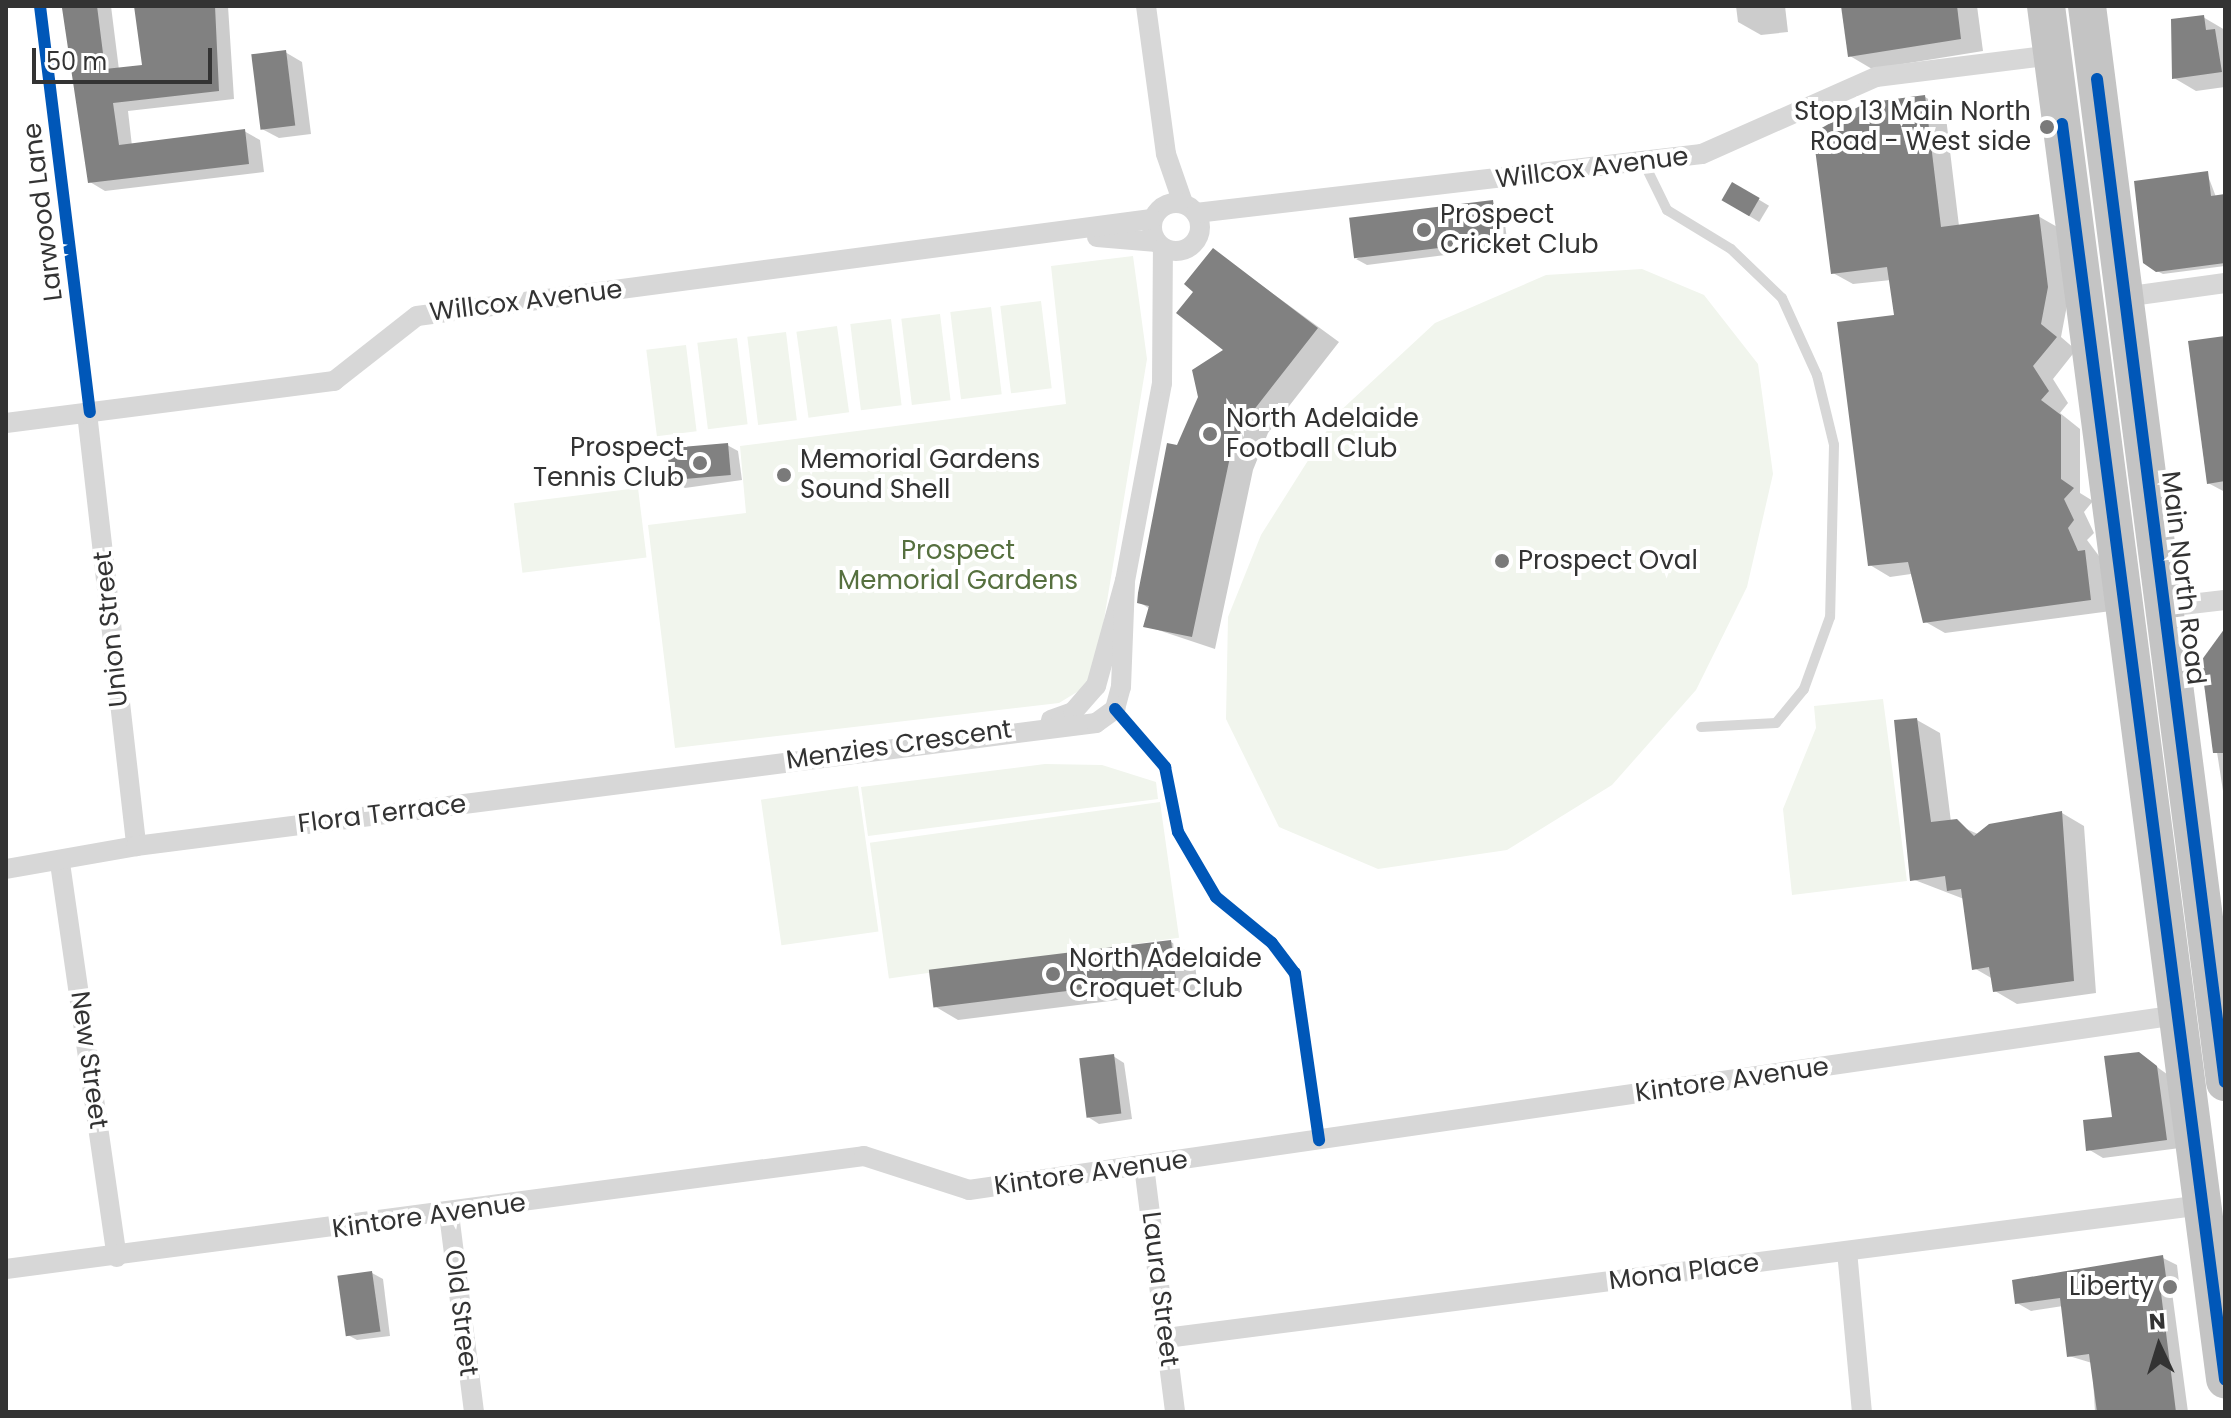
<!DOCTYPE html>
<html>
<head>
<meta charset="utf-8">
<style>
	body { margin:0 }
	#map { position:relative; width:2231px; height:1418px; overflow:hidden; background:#fff; font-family:Poppins,sans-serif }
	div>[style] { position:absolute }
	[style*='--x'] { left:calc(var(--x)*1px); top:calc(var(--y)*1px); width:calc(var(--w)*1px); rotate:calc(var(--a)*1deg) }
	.green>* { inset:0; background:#f1f5ed; transform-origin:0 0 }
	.shadow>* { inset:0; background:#0003; transform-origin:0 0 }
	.building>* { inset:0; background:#818181; transform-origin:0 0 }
	.lane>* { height:10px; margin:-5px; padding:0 5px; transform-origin:5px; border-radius:5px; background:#d7d7d7 }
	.street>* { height:20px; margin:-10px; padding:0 10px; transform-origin:10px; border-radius:10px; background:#d7d7d7 }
	.street>.ring { margin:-10px; padding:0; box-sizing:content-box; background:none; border:20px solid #d7d7d7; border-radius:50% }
	.highway>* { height:38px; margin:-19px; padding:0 19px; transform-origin:19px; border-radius:19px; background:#c4c4c4 }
	.cycleway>* { height:12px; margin:-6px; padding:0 6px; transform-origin:6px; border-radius:6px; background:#0057b8 }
	.dots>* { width:22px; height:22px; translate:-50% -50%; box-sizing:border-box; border:4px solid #fff; border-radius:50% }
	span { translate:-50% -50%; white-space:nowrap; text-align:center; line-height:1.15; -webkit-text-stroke:8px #fff; paint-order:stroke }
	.poi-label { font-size:26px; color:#333 }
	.right { translate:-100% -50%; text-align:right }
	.left { translate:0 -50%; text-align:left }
	.street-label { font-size:26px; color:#333 }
	.park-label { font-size:26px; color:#56703f }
	.frame { position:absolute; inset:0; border:8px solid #333; pointer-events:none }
	.north { position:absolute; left:2119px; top:1306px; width:80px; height:80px; -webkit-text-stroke:6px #fff; paint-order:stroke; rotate:356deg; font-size:22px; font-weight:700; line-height:32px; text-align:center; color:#333 }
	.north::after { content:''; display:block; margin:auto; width:28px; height:36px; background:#333; clip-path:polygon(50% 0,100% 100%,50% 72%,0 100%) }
	.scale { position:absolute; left:32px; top:48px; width:180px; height:36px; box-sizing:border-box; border:4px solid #333; border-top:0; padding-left:10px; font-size:24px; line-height:28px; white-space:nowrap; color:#333; -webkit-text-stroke:6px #fff; paint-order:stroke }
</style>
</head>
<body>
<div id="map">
	<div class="green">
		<i style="clip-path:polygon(1133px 256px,1147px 359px,1096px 668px,1082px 689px,1059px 703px,675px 748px,648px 525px,746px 513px,740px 446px,1066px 404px,1051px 266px)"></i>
		<i style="clip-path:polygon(1642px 269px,1704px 295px,1758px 364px,1773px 474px,1747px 587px,1696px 690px,1612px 785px,1507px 850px,1378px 869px,1279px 827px,1226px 719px,1228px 617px,1261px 535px,1338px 413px,1435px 323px,1546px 275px)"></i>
		<i style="left:1041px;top:301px;width:88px;height:41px;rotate:83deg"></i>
		<i style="left:991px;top:307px;width:88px;height:41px;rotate:83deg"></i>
		<i style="left:940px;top:314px;width:87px;height:39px;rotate:83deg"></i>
		<i style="left:891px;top:319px;width:87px;height:41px;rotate:83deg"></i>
		<i style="left:837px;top:326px;width:87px;height:41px;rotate:82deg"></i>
		<i style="left:786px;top:332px;width:89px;height:39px;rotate:83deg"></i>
		<i style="left:737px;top:338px;width:87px;height:40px;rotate:83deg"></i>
		<i style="left:686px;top:345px;width:87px;height:40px;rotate:83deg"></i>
		<i style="left:638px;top:488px;width:70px;height:125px;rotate:83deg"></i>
		<i style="clip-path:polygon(1883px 699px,1907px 881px,1792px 895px,1783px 809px,1816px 728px,1814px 706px)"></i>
		<i style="clip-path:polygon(1045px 764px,1102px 765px,1156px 782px,1158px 799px,868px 836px,861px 787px)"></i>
		<i style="left:858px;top:786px;width:147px;height:98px;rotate:82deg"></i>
		<i style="left:1160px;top:802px;width:137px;height:293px;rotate:82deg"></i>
	</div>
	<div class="shadow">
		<i style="clip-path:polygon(63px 6px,111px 6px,119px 70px,145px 67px,136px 6px,228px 6px,234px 99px,128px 111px,132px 146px,244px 131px,260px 140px,264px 172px,105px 191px,90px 182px)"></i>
		<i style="clip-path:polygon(1736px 6px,1785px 6px,1788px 32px,1761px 35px,1738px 22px)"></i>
		<i style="clip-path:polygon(1843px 6px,1977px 6px,1983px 51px,1872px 69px,1850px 56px)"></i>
		<i style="clip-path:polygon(2203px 17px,2225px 30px,2225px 87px,2196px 91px,2174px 78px)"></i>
		<i style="clip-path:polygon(285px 52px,302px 62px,311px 134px,279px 138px,262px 129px)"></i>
		<i style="clip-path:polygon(1925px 97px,1945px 109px,1959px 226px,2038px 216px,2059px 228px,2068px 300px,2061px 337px,2076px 350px,2053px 379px,2068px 403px,2060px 413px,2080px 429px,2080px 493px,2093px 501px,2084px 512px,2094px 533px,2087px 540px,2105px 564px,2111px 611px,1945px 633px,1924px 621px,1911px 574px,1890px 577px,1870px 565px,1897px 317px,1891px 280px,1853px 284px,1833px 273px)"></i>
		<i style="clip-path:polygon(2207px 173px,2216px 197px,2225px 196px,2225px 266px,2163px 274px,2157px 271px)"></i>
		<i style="left:1733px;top:184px;width:42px;height:19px;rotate:31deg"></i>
		<i style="clip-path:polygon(1492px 203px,1503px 209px,1508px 247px,1367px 265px,1356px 259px)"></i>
		<i style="clip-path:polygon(1213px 250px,1339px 342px,1268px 433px,1253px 470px,1215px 649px,1146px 626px,1150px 609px,1139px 602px,1178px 447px,1226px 350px,1196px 292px)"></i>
		<i style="clip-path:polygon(2225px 338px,2225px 492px,2208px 483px)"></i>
		<i style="clip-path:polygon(727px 445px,738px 451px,742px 480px,685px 488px,674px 482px)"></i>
		<i style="clip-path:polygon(2225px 640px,2225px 804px,2203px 661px)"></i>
		<i style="clip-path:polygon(1917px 720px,1940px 733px,1951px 822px,1980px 835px,2062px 813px,2084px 826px,2096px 993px,2017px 1004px,1995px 991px,1993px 979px,1974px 968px,1964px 899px,1912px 879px)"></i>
		<i style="clip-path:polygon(1171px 942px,1194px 955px,1198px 990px,958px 1020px,936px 1007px)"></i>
		<i style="clip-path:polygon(2139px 1054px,2171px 1077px,2180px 1148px,2103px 1158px,2088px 1149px,2114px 1119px)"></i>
		<i style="clip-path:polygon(1113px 1056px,1124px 1063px,1132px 1119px,1099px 1124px,1088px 1117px)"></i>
		<i style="clip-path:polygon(2163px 1258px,2177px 1265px,2180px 1291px,2172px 1292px,2188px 1412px,2095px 1412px,2092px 1363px,2069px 1356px,2063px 1306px,2031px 1311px,2017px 1303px)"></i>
		<i style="clip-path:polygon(372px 1273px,383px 1279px,390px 1336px,357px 1340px,346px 1334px)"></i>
	</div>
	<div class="building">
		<i style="clip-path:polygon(97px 6px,105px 69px,142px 65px,134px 6px,215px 6px,219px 91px,113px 103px,119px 145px,245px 129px,249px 164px,88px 183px,62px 8px)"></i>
		<i style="clip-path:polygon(1841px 6px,1957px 6px,1961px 39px,1848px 57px)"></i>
		<i style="clip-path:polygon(2204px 15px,2206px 30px,2215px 29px,2222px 72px,2172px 79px,2171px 19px)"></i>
		<i style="left:286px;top:50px;width:76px;height:35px;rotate:83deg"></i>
		<i style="clip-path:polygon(1925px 95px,1941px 227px,2039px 214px,2048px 287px,2041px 324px,2057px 337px,2033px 366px,2049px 391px,2041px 400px,2061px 415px,2061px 479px,2074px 488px,2064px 499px,2074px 520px,2068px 528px,2078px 551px,2085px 550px,2091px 600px,1923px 623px,1908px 562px,1868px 566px,1837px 322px,1894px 315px,1887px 267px,1831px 274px,1813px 133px,1865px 103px)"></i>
		<i style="clip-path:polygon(2208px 171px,2211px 196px,2225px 194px,2225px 263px,2156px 272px,2143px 263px,2134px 181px)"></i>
		<i style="left:1732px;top:182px;width:32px;height:21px;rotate:30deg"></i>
		<i style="left:1493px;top:200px;width:41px;height:145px;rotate:83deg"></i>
		<i style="clip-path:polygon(1213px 248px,1318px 328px,1246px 420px,1230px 457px,1192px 637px,1143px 627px,1149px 606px,1137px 603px,1138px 593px,1167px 443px,1177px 445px,1198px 397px,1192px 370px,1223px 350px,1176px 313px,1193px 292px,1184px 284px)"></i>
		<i style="clip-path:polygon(2225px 336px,2225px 481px,2207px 484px,2188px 341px)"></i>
		<i style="left:728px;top:443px;width:32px;height:61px;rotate:85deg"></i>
		<i style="clip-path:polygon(2225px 628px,2225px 753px,2213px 753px,2201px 661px)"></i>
		<i style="clip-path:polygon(1917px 718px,1931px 822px,1957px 819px,1974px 836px,1989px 824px,2062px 811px,2074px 981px,1993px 992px,1989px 967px,1972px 970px,1961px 889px,1947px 891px,1945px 876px,1910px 881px,1894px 720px)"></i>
		<i style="left:1171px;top:940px;width:38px;height:244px;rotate:83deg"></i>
		<i style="clip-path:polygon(2139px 1052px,2157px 1066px,2167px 1140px,2086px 1151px,2083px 1120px,2112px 1117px,2104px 1056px)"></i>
		<i style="left:1114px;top:1054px;width:60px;height:35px;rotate:83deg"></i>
		<i style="clip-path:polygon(2163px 1255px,2167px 1284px,2160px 1285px,2176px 1412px,2097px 1412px,2089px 1354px,2067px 1357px,2060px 1298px,2015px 1304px,2012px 1280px)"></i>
		<i style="left:372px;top:1271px;width:61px;height:35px;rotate:82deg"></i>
	</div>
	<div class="lane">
		<i style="--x:1643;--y:161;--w:55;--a:63.9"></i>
		<i style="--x:1667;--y:210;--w:75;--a:31.4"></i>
		<i style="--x:1731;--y:249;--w:71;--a:43.9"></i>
		<i style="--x:1782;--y:298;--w:85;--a:65.6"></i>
		<i style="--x:1817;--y:375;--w:72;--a:76.3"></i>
		<i style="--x:1834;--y:445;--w:172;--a:91.3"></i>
		<i style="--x:1830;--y:617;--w:77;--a:109.9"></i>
		<i style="--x:1804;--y:689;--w:44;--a:129.5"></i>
		<i style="--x:1776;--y:723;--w:75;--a:176.9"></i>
	</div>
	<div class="street">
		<i style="--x:1146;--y:6;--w:149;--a:82.3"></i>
		<i style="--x:1166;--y:154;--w:52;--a:70.9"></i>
		<i class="ring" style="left:1152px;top:203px;width:28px;height:28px"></i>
		<i style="--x:1196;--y:213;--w:509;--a:-6.65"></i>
		<i style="--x:1702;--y:154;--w:190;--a:-23.9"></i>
		<i style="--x:1876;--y:77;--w:178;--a:-7.1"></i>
		<i style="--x:1097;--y:237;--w:60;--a:4.8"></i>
		<i style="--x:2124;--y:297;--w:102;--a:-7.9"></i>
		<i style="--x:87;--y:413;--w:436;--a:83.5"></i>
		<i style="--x:6;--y:423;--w:331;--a:-7.3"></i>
		<i style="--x:334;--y:381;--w:105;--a:-38.1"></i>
		<i style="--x:417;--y:316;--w:741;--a:-7.52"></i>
		<i style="--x:2165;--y:607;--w:60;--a:-6.7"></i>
		<i style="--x:1051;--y:720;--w:23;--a:-20"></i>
		<i style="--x:1073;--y:712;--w:35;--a:-49"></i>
		<i style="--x:1096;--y:686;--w:109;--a:-74.6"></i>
		<i style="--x:1125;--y:581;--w:201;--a:-79.4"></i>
		<i style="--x:1162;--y:383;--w:135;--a:-89.6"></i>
		<i style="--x:60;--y:863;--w:398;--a:81.8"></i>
		<i style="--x:6;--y:869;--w:132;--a:-10"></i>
		<i style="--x:136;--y:846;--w:968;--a:-7.3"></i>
		<i style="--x:1096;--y:723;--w:24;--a:-36"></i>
		<i style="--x:1115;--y:709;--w:23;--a:-75"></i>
		<i style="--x:1121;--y:687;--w:106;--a:-87.8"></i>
		<i style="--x:1144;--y:1166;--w:248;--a:82.8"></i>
		<i style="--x:449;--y:1214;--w:200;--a:82.8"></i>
		<i style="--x:1847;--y:1251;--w:162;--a:84.7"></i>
		<i style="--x:6;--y:1269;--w:865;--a:-7.5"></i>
		<i style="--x:864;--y:1156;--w:110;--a:17.9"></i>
		<i style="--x:969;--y:1190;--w:1222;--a:-8.24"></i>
		<i style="--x:1166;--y:1338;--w:1045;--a:-7.31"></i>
	</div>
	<div class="highway">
		<i style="--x:2046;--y:6;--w:1385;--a:82.57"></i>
		<i style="--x:2087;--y:6;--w:1085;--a:82.69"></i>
	</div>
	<div class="cycleway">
		<i style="--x:40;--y:6;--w:409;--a:83"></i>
		<i style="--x:2097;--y:79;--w:1011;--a:82.73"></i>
		<i style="--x:2062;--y:124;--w:1266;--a:82.6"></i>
		<i style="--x:1115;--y:709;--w:77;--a:49.2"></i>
		<i style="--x:1165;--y:767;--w:66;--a:78.7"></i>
		<i style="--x:1178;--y:832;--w:75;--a:59.7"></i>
		<i style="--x:1216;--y:897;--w:72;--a:39.4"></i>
		<i style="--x:1272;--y:943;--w:38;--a:53"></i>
		<i style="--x:1295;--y:973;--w:169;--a:81.8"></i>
	</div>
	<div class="dots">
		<i style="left:2047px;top:127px;background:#7a7a7a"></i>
		<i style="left:1424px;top:230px;background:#7a7a7a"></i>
		<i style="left:1210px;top:434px;background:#7a7a7a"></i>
		<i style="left:700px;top:463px;background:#7a7a7a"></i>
		<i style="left:784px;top:475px;background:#7a7a7a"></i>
		<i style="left:1502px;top:561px;background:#7a7a7a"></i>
		<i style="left:1053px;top:974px;background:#7a7a7a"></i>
		<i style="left:2170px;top:1287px;background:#7a7a7a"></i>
	</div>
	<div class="poi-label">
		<span class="right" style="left:2031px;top:127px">Stop 13 Main North<br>Road - West side</span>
		<span class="left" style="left:1440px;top:230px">Prospect<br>Cricket Club</span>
		<span class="left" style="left:1226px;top:434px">North Adelaide<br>Football Club</span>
		<span class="right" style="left:684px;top:463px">Prospect<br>Tennis Club</span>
		<span class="left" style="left:800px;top:475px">Memorial Gardens<br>Sound Shell</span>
		<span class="left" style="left:1518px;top:561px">Prospect Oval</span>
		<span class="left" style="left:1069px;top:974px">North Adelaide<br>Croquet Club</span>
		<span class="right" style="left:2154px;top:1287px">Liberty</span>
	</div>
	<div class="street-label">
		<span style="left:1592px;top:168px;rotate:-7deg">Willcox Avenue</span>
		<span style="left:43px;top:212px;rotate:-97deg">Larwood Lane</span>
		<span style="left:526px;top:301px;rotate:-7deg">Willcox Avenue</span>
		<span style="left:2183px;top:578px;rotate:83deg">Main North Road</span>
		<span style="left:111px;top:629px;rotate:-96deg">Union Street</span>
		<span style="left:899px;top:745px;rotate:-8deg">Menzies Crescent</span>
		<span style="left:382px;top:814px;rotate:-7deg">Flora Terrace</span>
		<span style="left:89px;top:1060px;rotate:82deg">New Street</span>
		<span style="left:1732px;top:1080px;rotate:-8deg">Kintore Avenue</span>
		<span style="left:1091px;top:1173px;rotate:-8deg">Kintore Avenue</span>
		<span style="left:429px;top:1216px;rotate:-8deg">Kintore Avenue</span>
		<span style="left:1684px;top:1272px;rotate:-7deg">Mona Place</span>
		<span style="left:1160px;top:1289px;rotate:83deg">Laura Street</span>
		<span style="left:461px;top:1313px;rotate:83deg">Old Street</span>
	</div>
	<div class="park-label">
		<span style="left:958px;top:566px">Prospect<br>Memorial Gardens</span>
	</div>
	<div class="frame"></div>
	<div class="north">N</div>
	<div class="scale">50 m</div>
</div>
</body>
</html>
